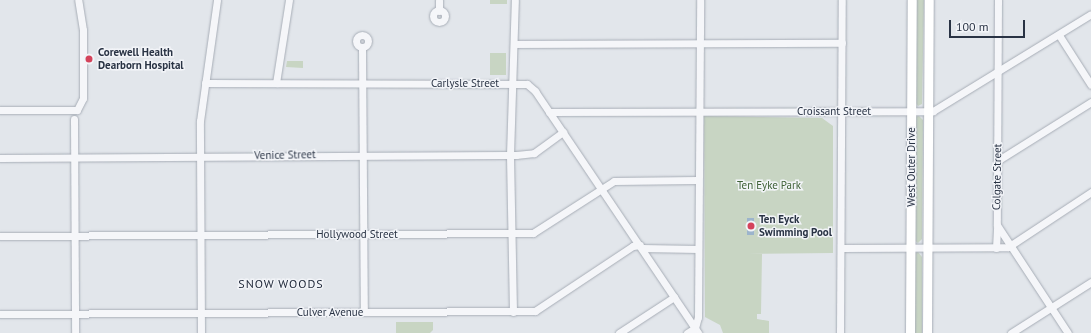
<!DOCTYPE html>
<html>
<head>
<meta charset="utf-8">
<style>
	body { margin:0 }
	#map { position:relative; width:1091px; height:333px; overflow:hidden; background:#e2e6eb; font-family:"PT Sans",sans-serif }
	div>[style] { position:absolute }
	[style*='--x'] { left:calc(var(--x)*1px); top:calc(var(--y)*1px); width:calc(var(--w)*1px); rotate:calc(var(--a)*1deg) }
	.green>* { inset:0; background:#c8d5c3; transform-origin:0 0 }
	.water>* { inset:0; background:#9cb4cc; transform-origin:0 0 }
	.roads { filter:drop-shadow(0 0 1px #a7adb6) drop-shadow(0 0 1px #a7adb6) }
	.minor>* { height:7px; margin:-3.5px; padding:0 3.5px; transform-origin:3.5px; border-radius:3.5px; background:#f5f6f9 }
	.minor>.ring { margin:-3.5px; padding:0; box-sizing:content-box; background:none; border:7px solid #f5f6f9; border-radius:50% }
	.major>* { height:9px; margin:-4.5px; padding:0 4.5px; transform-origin:4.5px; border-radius:4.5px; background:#fff }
	.dots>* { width:11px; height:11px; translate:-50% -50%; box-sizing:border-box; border:2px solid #f2f4f8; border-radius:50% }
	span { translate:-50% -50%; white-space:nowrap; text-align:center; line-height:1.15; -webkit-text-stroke:3px #f2f4f8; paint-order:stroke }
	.poi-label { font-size:11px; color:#293344; font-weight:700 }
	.left { translate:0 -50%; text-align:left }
	.street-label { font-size:11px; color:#293344 }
	.park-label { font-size:11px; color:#3e6036 }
	.neighbourhood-label { font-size:12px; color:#1b2435; letter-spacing:1px }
	.scale { position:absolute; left:949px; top:20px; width:76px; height:18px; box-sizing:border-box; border:2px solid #293344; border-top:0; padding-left:5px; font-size:12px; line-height:14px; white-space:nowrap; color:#293344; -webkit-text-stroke:3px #f2f4f8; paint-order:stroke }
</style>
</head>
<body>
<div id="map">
	<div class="green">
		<i style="left:490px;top:0;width:17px;height:4px"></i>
		<i style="clip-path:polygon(915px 0,924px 0,922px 104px,918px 106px,915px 102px)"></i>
		<i style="left:490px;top:53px;width:16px;height:22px"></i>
		<i style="clip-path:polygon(287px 61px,303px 61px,303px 68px,286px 67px)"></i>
		<i style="clip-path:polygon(704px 116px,822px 118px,833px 126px,833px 253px,748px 254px,762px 254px,761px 314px,757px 314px,757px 319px,769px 321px,769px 333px,723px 333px,720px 325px,705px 317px)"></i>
		<i style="clip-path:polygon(919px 116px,923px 120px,922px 239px,918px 243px,914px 240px,915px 117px)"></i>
		<i style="clip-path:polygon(918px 252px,922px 257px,922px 333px,914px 333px,914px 254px)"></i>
		<i style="clip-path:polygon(396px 322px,433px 322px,433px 330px,430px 333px,396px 333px)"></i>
	</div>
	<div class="water">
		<i style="left:747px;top:218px;width:7px;height:17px"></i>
	</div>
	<div class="roads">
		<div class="minor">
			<i style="--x:998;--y:0;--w:225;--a:90.3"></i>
			<i style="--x:997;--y:225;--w:129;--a:56.7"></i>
			<i class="ring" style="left:433px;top:10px;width:5px;height:5px"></i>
			<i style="--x:439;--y:11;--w:11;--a:-90"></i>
			<i class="ring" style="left:356px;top:35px;width:5px;height:5px"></i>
			<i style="--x:1059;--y:35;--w:59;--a:57.4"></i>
			<i style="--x:514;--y:44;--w:328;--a:-0.2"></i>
			<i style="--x:362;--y:48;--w:264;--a:89.6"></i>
			<i style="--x:205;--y:83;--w:322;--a:0.2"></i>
			<i style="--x:527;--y:84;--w:11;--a:41"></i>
			<i style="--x:535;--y:91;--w:292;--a:56"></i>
			<i style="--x:276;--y:83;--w:84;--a:-81.1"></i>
			<i style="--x:0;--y:110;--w:77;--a:0"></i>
			<i style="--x:77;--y:110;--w:13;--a:-63"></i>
			<i style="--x:83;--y:98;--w:68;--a:-90"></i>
			<i style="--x:83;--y:30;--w:30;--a:-99"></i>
			<i style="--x:549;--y:112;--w:384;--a:-0.1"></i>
			<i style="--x:933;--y:111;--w:185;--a:-31.5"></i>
			<i style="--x:74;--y:119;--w:214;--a:89.7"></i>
			<i style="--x:0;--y:158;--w:516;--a:-0.33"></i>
			<i style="--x:516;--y:155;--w:18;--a:-6"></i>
			<i style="--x:534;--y:153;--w:36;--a:-36"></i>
			<i style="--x:997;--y:161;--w:111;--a:-32.1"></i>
			<i style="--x:0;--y:236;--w:533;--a:-0.32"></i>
			<i style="--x:533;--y:233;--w:96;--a:-32.7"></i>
			<i style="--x:614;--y:181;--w:83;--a:-0.7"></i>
			<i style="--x:642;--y:248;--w:56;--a:1"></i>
			<i style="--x:841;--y:248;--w:167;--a:-0.3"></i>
			<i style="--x:1008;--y:247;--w:100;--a:-33.5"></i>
			<i style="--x:996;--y:248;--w:22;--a:-87"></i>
			<i style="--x:513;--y:312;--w:157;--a:-91.1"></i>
			<i style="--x:510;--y:155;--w:155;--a:-88.2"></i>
			<i style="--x:0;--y:314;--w:535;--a:-0.32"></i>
			<i style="--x:535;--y:311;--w:118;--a:-33.6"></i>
			<i style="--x:633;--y:246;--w:7;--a:-8"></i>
			<i style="--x:201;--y:333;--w:212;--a:-90.3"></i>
			<i style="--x:200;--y:121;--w:122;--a:-82"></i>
			<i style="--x:619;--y:333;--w:66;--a:-33.2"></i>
			<i style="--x:687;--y:333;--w:9;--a:-32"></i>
			<i style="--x:695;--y:328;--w:11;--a:-75"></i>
			<i style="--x:698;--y:317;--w:317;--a:-89.6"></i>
			<i style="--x:840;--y:333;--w:333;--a:-89.7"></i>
			<i style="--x:1011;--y:333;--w:95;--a:-32.5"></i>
		</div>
		<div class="major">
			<i style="--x:910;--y:333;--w:333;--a:-89.7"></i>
			<i style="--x:927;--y:333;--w:333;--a:-89.7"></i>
		</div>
	</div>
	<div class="dots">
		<i style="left:89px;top:59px;background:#d4435b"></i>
		<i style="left:751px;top:226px;background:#d4435b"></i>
	</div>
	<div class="poi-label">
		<span class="left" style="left:98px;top:59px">Corewell Health<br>Dearborn Hospital</span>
		<span class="left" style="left:759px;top:226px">Ten Eyck<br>Swimming Pool</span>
	</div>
	<div class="street-label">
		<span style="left:465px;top:83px">Carlysle Street</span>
		<span style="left:834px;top:111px">Croissant Street</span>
		<span style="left:285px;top:155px;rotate:-1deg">Venice Street</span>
		<span style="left:911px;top:167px;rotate:-90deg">West Outer Drive</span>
		<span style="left:997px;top:177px;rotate:-89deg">Colgate Street</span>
		<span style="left:357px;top:234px">Hollywood Street</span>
		<span style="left:330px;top:312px">Culver Avenue</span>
	</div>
	<div class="park-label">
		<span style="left:769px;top:185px">Ten Eyke Park</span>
	</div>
	<div class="neighbourhood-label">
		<span style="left:281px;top:284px">SNOW WOODS</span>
	</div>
	<div class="scale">100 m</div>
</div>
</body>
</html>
